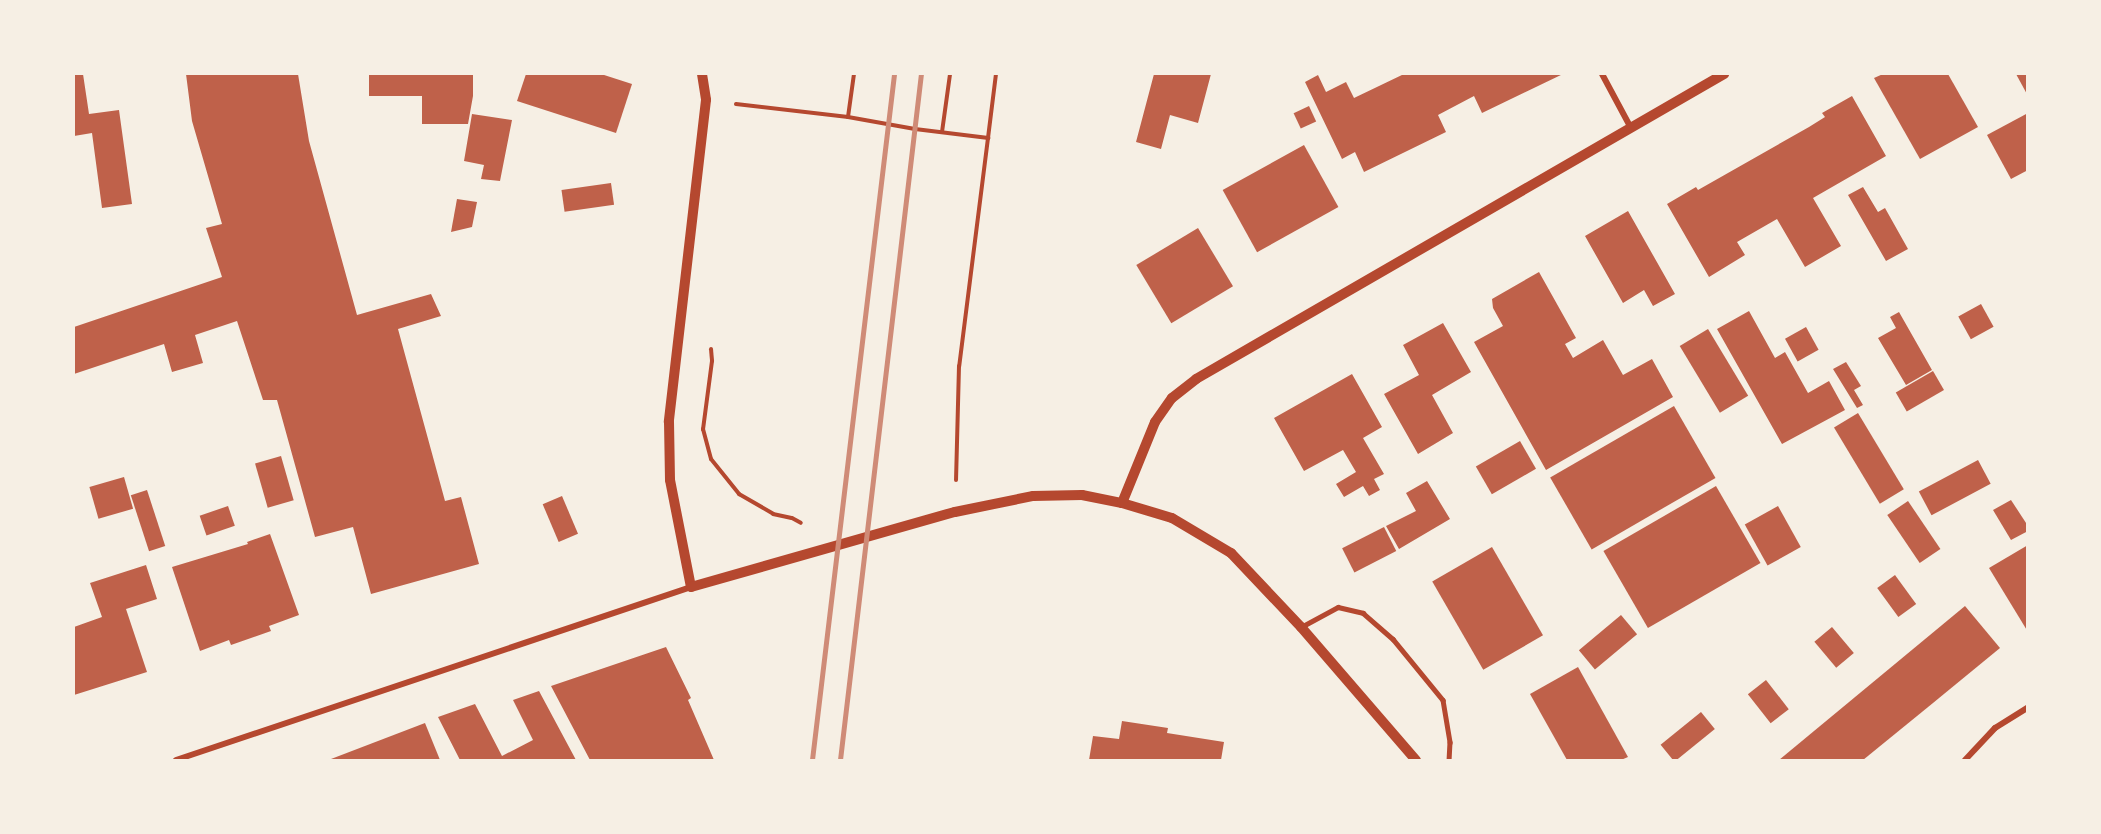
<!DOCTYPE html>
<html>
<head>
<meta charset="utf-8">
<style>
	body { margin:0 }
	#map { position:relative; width:2101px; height:834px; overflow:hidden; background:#f6efe4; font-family:"Nunito Sans",sans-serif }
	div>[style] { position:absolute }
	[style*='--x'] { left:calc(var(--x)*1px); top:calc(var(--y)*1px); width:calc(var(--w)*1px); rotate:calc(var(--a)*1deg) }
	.building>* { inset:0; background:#bf614a; transform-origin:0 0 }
	.path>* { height:4px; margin:-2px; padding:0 2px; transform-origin:2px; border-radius:2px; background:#b5482f }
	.service>* { height:4.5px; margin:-2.25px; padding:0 2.25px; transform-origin:2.25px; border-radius:2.25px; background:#b5482f }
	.minor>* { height:6px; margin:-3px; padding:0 3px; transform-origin:3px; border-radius:3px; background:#b5482f }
	.tertiary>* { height:10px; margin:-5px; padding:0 5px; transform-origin:5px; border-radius:5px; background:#b5482f }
	.rail>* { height:4.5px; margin:-2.25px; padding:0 2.25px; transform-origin:2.25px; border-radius:2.25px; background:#cf8b77 }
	span { translate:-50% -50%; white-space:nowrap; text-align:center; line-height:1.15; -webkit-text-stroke:4.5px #f6efe4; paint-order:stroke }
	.frame { position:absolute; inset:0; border:75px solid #f6efe4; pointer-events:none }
</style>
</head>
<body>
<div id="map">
	<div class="building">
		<i style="clip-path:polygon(74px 74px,83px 74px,89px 114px,119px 110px,132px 204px,102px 208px,92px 133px,74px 136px)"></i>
		<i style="clip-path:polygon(186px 74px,298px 74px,309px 141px,357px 315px,431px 294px,441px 316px,398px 329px,445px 501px,461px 497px,479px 564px,371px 594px,353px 527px,315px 537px,277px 400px,263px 400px,237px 321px,195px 335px,203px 363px,172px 372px,164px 344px,74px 374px,74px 327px,222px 277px,206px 228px,222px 224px,192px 121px)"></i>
		<i style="clip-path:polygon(369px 74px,473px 74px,473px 96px,468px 124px,422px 124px,422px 96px,369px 96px)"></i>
		<i style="clip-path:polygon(526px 74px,601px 74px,632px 84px,616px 133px,517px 101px)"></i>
		<i style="clip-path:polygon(1154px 74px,1211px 74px,1198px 123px,1170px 115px,1161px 149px,1136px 142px)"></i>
		<i style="clip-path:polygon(1404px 74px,1563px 74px,1482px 113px,1474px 96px,1438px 115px,1446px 132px,1364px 172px,1355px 152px,1342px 159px,1305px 82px,1318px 75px,1326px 92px,1346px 82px,1354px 98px)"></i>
		<i style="clip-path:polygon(1883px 74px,1948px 74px,1978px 127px,1920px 159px,1874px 78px)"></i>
		<i style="clip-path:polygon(2016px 74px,2028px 74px,2028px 96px)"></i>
		<i style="clip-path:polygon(1852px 96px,1886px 156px,1813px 198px,1841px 246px,1805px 267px,1777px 219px,1737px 242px,1745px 255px,1709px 277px,1667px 204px,1696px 187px,1698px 190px,1809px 127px,1825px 117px,1822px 113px)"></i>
		<i style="left:1309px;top:106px;width:17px;height:17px;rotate:65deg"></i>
		<i style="clip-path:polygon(2028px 113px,2028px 170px,2011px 179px,1987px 135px)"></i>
		<i style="clip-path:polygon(472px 114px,512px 120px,500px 181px,481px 179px,484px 165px,464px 161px)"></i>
		<i style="left:1304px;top:145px;width:71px;height:93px;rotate:61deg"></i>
		<i style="left:611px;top:183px;width:22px;height:50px;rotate:82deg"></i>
		<i style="clip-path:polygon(1863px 187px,1878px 212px,1885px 208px,1908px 249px,1886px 261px,1848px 195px)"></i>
		<i style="clip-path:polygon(457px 199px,477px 202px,472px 227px,451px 232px)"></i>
		<i style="clip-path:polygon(1628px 211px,1675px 294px,1653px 306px,1644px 290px,1623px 303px,1585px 236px)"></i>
		<i style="left:1198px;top:228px;width:68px;height:72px;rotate:59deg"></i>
		<i style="clip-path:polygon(1539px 272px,1576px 338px,1565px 344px,1573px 358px,1603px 340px,1623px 375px,1652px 359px,1673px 397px,1546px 470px,1474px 342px,1503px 326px,1493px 308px,1492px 299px)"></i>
		<i style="left:1981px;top:304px;width:26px;height:26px;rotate:61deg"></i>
		<i style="clip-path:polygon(1749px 311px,1775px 358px,1785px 352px,1808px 393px,1829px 381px,1845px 410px,1782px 444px,1717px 329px)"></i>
		<i style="clip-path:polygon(1899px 312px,1932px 370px,1906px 385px,1878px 338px,1896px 328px,1890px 317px)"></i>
		<i style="clip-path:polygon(1443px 323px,1471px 372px,1432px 395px,1453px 433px,1418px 454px,1384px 394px,1419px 375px,1403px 345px)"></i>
		<i style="left:1806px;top:327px;width:26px;height:24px;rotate:61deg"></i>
		<i style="left:1708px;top:329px;width:78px;height:33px;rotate:59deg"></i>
		<i style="clip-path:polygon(1846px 362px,1861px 386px,1854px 390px,1863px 405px,1857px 408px,1833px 369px)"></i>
		<i style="left:1933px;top:371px;width:22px;height:43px;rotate:60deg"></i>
		<i style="clip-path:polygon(1352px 374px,1382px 427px,1363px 438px,1384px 474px,1374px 479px,1380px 490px,1369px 496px,1363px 486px,1344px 497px,1336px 484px,1356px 472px,1343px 450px,1304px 471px,1274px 418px)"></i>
		<i style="left:1674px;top:406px;width:83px;height:143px;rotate:60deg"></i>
		<i style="left:1858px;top:413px;width:89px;height:28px;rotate:59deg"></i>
		<i style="left:1520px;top:441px;width:32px;height:51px;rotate:60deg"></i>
		<i style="left:281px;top:456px;width:46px;height:27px;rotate:74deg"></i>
		<i style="left:1978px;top:460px;width:27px;height:67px;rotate:62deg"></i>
		<i style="left:124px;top:477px;width:33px;height:36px;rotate:74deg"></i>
		<i style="clip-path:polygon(1427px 481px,1450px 519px,1399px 549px,1386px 526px,1416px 511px,1406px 493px)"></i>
		<i style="left:1716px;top:486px;width:89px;height:130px;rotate:60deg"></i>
		<i style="left:147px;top:490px;width:59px;height:17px;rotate:72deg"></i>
		<i style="left:562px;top:496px;width:41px;height:21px;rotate:67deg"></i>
		<i style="clip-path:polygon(2011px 500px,2028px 526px,2028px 531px,2011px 540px,1993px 510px)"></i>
		<i style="left:1908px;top:501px;width:58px;height:25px;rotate:56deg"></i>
		<i style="left:228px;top:506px;width:21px;height:30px;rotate:71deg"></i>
		<i style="left:1778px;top:506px;width:47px;height:38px;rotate:61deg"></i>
		<i style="left:1384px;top:527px;width:27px;height:47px;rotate:63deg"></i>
		<i style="clip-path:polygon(270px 534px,299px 615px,269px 626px,271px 631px,231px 645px,229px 640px,200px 651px,172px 567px,248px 544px,247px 542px)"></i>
		<i style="clip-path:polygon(2028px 545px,2028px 632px,1989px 568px)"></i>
		<i style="left:1492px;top:547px;width:102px;height:69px;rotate:60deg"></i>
		<i style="clip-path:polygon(146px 565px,157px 599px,126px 609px,147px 672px,74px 695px,74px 627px,102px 617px,90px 583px)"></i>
		<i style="left:1895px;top:575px;width:36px;height:22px;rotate:54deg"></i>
		<i style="clip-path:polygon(1965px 606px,2000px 648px,1933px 703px,1863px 760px,1779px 760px)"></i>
		<i style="left:1621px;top:615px;width:25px;height:55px;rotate:50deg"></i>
		<i style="left:1832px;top:627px;width:34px;height:23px;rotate:50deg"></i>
		<i style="clip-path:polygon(666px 647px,691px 698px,688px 700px,714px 760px,590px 760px,551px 686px)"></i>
		<i style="clip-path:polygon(1578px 667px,1628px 757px,1621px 760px,1567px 760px,1530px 694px)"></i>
		<i style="left:1766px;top:680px;width:37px;height:23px;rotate:52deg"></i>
		<i style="clip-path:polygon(539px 691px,576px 760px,460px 760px,438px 717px,475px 704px,502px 756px,533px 740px,513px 700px)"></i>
		<i style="left:1701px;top:712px;width:22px;height:52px;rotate:51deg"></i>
		<i style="clip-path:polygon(1122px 721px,1168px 728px,1167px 733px,1224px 742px,1221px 760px,1089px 760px,1093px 736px,1119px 739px)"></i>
		<i style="clip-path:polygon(425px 723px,440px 760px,331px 759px)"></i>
	</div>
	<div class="path">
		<i style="--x:736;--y:104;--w:113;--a:6.6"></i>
		<i style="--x:848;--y:117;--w:68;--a:10.2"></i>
		<i style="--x:915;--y:129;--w:74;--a:7"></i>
		<i style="--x:988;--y:138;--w:230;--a:97.2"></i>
		<i style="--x:959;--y:366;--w:114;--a:91.5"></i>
		<i style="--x:848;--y:117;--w:43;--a:-82.1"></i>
		<i style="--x:942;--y:132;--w:59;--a:-82.1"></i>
		<i style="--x:988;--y:138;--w:64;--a:-82.9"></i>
		<i style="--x:711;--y:349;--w:12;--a:85"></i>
		<i style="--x:712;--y:361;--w:69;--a:97.5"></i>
		<i style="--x:703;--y:429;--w:31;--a:75"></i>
		<i style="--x:711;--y:459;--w:45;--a:51.3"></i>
		<i style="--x:739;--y:494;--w:39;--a:30"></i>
		<i style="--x:773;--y:514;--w:19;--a:12"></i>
		<i style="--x:792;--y:518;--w:10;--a:29"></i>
	</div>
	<div class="service">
		<i style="--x:1301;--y:627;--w:42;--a:-28.4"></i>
		<i style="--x:1338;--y:607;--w:26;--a:13"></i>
		<i style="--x:1363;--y:613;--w:40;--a:41"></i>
		<i style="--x:1393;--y:639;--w:79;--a:50.7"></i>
		<i style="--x:1443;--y:700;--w:43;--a:80.5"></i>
		<i style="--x:1450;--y:742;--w:18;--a:93"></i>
	</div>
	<div class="minor">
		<i style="--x:1602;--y:74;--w:61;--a:61.8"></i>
		<i style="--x:176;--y:760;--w:543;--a:-18.57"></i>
		<i style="--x:1965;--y:760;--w:44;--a:-46.8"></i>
		<i style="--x:1995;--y:728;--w:39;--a:-32"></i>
	</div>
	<div class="tertiary">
		<i style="--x:702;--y:74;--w:26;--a:81"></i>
		<i style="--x:706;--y:100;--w:324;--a:96.6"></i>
		<i style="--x:669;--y:422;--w:58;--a:89"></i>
		<i style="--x:670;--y:480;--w:109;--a:78.9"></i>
		<i style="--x:691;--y:587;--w:274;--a:-15.9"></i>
		<i style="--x:955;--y:512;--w:80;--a:-11.6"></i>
		<i style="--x:1033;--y:496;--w:49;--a:-1.2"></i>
		<i style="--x:1082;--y:495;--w:41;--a:11.3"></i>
		<i style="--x:1122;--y:503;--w:52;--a:16.7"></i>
		<i style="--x:1172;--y:518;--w:69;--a:30.7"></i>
		<i style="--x:1231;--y:553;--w:102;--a:46.6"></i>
		<i style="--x:1301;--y:627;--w:176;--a:49.2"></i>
		<i style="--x:1122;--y:503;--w:87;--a:-67.8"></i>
		<i style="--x:1155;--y:422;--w:29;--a:-55"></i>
		<i style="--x:1172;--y:398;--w:31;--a:-38"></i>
		<i style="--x:1196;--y:379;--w:610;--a:-30.01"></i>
	</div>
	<div class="rail">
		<i style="--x:812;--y:760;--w:691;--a:-83.18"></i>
		<i style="--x:840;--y:760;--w:691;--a:-83.27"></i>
	</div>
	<div class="frame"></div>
</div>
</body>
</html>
